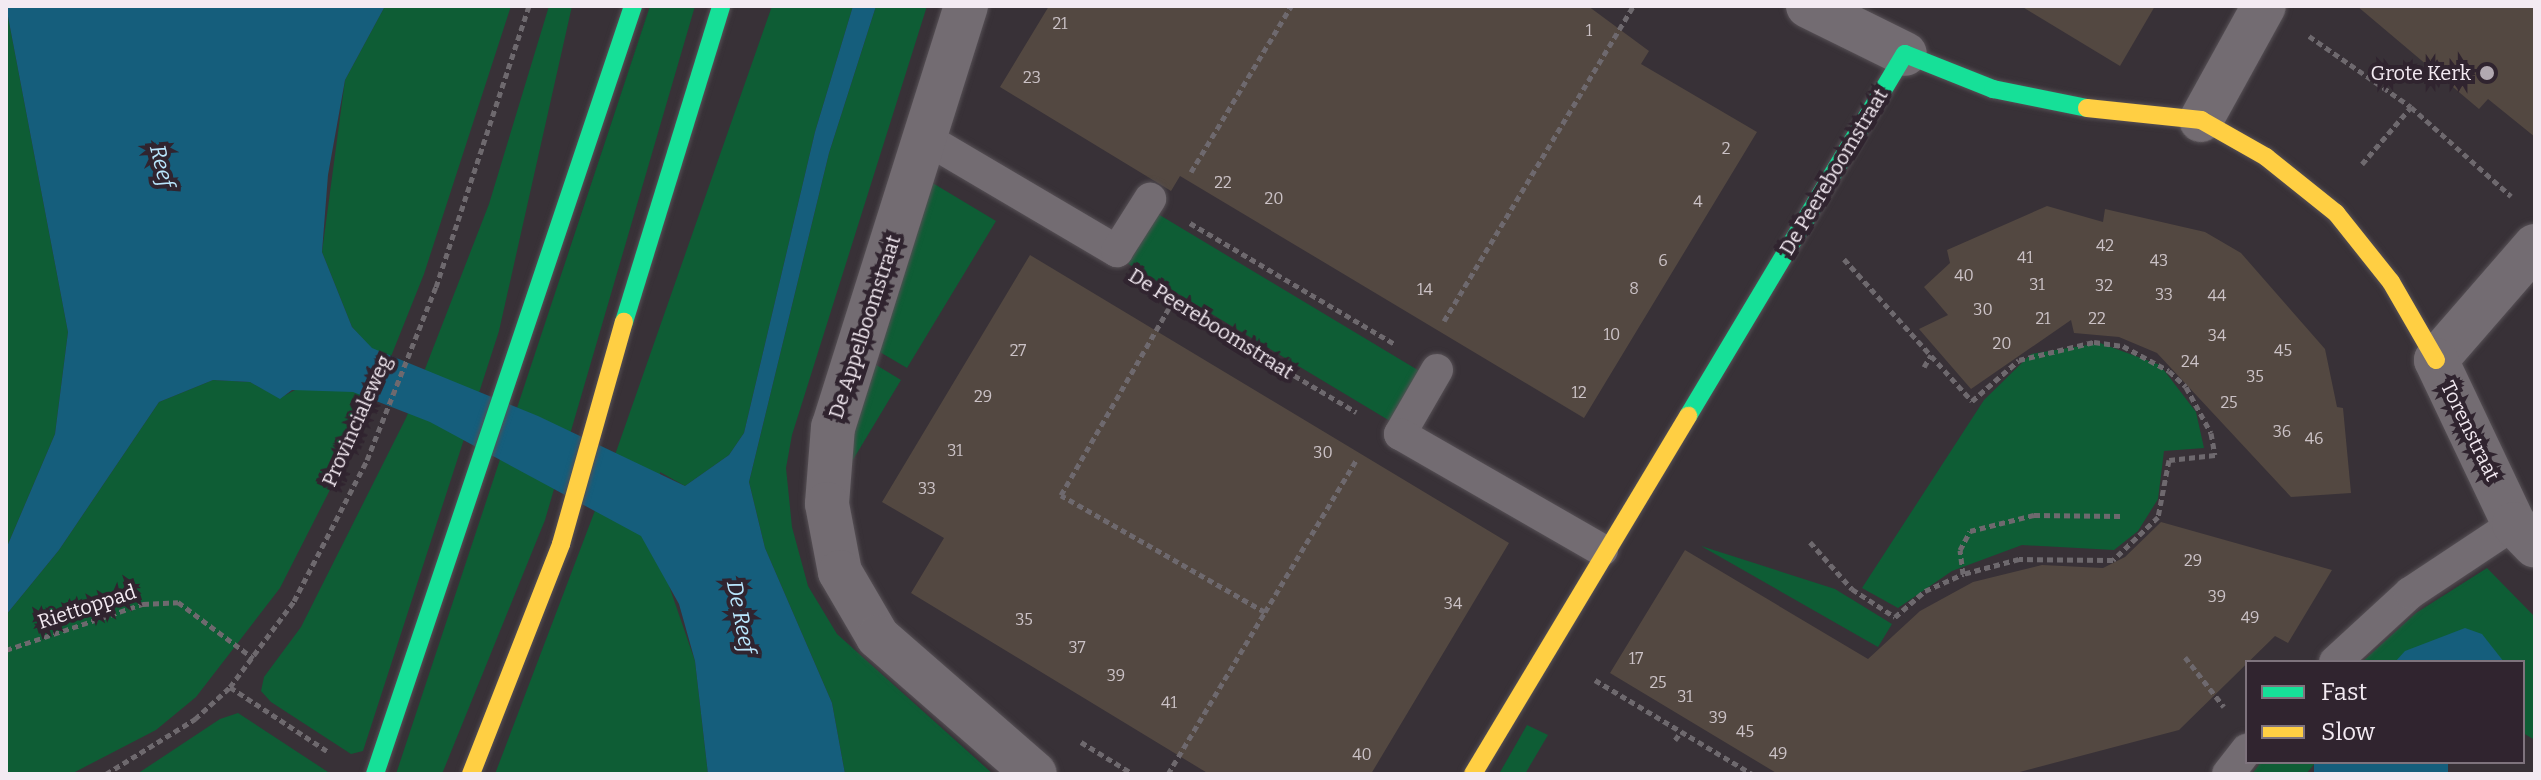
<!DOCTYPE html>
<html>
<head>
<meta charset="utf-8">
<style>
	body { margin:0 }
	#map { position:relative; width:2541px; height:780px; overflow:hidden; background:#383137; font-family:Bitter,serif }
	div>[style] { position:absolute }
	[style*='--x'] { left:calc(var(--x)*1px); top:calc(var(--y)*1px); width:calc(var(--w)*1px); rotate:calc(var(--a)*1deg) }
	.green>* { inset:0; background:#0e5d35; transform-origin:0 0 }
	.water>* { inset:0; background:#155e7c; transform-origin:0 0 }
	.building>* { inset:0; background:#534841 }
	.path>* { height:5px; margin-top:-2.5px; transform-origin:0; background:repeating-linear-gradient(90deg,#6e696e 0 6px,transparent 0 10px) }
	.roads { filter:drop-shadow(0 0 2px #565055) drop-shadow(0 0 2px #565055) }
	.lane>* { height:32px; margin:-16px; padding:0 16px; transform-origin:16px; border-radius:16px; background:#736c72 }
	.street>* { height:44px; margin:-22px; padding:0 22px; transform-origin:22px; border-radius:22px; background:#736c72 }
	.fast>* { height:18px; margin:-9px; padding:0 9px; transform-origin:9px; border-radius:9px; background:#16e098 }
	.slow>* { height:18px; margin:-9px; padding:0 9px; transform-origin:9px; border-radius:9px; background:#ffcf43 }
	.dots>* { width:22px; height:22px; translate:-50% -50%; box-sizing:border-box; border:4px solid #30242f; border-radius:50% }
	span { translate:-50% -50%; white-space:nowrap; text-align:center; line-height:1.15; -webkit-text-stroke:8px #30242f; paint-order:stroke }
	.number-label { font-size:16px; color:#cbc2c6 }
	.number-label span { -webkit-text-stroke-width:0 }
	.poi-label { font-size:20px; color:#f3eaf2 }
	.right { translate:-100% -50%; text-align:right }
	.street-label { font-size:20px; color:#f3eaf2 }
	.water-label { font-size:22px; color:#b9e6fd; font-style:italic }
	.frame { position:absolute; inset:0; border:8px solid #f3eaf2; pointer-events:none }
	.legend { position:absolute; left:2245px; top:660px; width:280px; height:104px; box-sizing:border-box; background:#30242f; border:2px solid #7e737d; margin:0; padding:10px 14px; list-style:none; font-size:24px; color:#f3eaf2 }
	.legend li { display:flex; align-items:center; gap:16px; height:40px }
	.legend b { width:40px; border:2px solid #7e737d }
</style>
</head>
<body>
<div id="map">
	<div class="green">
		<i style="clip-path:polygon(6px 6px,68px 332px,55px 434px,6px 549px)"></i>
		<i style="clip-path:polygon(385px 6px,511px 6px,424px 274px,366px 419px,280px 588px,196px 697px,156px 730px,71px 774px,6px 774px,6px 615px,59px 550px,159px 402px,213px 380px,250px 382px,280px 398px,372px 349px,352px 327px,322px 252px,345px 80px)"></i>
		<i style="clip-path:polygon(549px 6px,572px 6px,499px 331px,363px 751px,351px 754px,271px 702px,261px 691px,264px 677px,301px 627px,406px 418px,489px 204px)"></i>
		<i style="clip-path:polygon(650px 6px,695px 6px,545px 520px,442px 774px,396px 774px)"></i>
		<i style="clip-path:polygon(772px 6px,853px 6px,815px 132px,744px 433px,729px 455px,685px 486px,660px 472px,666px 577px,695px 661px,708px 774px,495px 774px,602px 492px)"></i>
		<i style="clip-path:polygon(876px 6px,927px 6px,792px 435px,786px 468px,792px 527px,808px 586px,837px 634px,993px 774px,845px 774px,832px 703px,765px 548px,749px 482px,829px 153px)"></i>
		<i style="clip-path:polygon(926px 179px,996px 221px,907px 368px,873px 348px)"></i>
		<i style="left:1158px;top:214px;width:305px;height:58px;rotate:31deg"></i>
		<i style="clip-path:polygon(2100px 343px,2160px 365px,2196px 412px,2204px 448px,2164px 451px,2158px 499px,2138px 531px,2114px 550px,2022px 545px,1952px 571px,1898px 608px,1862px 588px,1984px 400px,2031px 354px)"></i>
		<i style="clip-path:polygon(873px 363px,901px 380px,842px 478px)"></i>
		<i style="clip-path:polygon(1701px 546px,1835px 589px,1892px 624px,1878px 647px)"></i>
		<i style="clip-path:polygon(2487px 568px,2535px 617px,2535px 740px,2523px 733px,2523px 662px,2362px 662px,2416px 613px)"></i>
		<i style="clip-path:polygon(238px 713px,331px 774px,137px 774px,220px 719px)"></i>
		<i style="clip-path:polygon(1527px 725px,1548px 735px,1525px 774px,1499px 774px)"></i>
		<i style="clip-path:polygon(2261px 762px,2316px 762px,2306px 774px,2252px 774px)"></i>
	</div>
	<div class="water">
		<i style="clip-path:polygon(6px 6px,385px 6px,345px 80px,328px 175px,322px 252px,352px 327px,372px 348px,538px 416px,685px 486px,729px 455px,744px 433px,815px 132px,853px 6px,876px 6px,829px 153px,749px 482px,765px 548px,832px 703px,845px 774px,708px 774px,695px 661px,679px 604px,641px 536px,430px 422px,353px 392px,292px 390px,280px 399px,250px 382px,213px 380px,159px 402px,59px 550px,6px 615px,6px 549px,55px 434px,68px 332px)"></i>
		<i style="clip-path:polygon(2465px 628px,2482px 634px,2504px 662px,2395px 662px,2405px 651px)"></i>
		<i style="left:2314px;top:762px;width:134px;height:15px"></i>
	</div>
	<div class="building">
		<i style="clip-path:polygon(1049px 6px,1588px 6px,1649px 51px,1641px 64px,1757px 132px,1584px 418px,1180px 176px,1171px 191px,1000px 87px)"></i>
		<i style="clip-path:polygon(2021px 6px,2155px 6px,2120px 66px)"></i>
		<i style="clip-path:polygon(2357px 6px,2535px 6px,2535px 137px,2488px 99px,2479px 109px)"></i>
		<i style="clip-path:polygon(2047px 206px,2103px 222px,2105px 209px,2205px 232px,2241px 253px,2325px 349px,2337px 407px,2343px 408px,2351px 493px,2291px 497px,2157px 353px,2119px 337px,2074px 333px,2071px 320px,1971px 389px,1919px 329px,1948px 315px,1924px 287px,1950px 263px,1947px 250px)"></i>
		<i style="clip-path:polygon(1030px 255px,1509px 543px,1371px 774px,1209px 774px,911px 593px,944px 538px,882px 502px)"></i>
		<i style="clip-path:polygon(2161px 522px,2332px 570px,2288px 643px,2275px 636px,2179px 730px,2012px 774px,1778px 774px,1610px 673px,1685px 550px,1868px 659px,1920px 611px,1973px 582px,2042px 565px,2103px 568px,2125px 557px)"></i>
	</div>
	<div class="path">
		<i style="--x:2309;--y:36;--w:124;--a:34.8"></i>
		<i style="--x:2411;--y:107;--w:134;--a:41.7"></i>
		<i style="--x:2362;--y:164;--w:75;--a:-49.3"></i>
		<i style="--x:1191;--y:172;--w:194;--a:-58.9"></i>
		<i style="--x:1190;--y:223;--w:238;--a:30.6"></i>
		<i style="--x:1844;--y:259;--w:191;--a:48"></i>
		<i style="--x:1972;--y:401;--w:62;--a:-41.1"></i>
		<i style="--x:2019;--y:360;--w:77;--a:-13.5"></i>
		<i style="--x:2094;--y:342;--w:29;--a:8"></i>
		<i style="--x:2123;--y:346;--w:52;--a:28.5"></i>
		<i style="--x:2169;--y:371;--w:23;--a:43"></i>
		<i style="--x:2186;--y:387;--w:52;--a:61.5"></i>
		<i style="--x:2211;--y:433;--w:22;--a:80"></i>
		<i style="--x:2215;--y:455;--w:46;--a:173.8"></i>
		<i style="--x:2169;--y:460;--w:58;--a:100.9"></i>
		<i style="--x:2158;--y:517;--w:62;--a:136.3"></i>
		<i style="--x:2113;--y:560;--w:94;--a:-179.4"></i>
		<i style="--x:2019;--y:559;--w:58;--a:165"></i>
		<i style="--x:1148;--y:289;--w:242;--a:30.6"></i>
		<i style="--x:1444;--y:321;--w:367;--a:-59"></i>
		<i style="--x:1924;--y:367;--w:14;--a:-60"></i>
		<i style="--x:1810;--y:542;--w:63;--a:48.2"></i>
		<i style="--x:1852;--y:589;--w:51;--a:33.1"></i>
		<i style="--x:1895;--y:617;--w:40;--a:-41"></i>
		<i style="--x:1925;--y:591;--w:42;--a:-24.1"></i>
		<i style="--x:1963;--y:574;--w:24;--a:-97"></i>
		<i style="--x:1960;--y:550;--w:21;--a:-62"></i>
		<i style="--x:1970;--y:531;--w:66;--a:-14"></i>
		<i style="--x:2034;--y:515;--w:88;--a:0.7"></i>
		<i style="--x:1265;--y:612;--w:179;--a:-59"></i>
		<i style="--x:6;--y:650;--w:145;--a:-18.6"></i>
		<i style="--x:143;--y:604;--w:35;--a:-3"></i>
		<i style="--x:178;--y:602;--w:94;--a:36.7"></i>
		<i style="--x:2185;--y:657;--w:63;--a:52"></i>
		<i style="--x:1595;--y:680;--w:183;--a:30.9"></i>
		<i style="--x:230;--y:687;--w:116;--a:33.4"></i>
		<i style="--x:1675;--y:740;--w:10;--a:-53"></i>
		<i style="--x:1081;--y:742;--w:61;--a:31.6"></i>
		<i style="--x:106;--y:774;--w:105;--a:-31.7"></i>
		<i style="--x:195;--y:719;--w:47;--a:-42.4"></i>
		<i style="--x:230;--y:687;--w:107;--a:-53.3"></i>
		<i style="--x:294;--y:601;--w:159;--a:-62.6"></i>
		<i style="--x:367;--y:460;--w:186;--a:-68.3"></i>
		<i style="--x:436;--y:287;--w:296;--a:-71.7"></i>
		<i style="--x:1168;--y:774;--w:189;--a:-59.1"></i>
		<i style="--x:1265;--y:612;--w:235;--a:-150.2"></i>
		<i style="--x:1061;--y:495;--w:222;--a:-60"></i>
	</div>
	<div class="roads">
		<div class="lane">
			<i style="--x:925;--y:138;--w:223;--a:30.5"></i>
			<i style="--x:1117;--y:251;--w:62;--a:-57.6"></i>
			<i style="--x:1437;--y:370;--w:74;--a:120"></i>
			<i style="--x:1400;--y:434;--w:233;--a:29.9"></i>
			<i style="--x:2335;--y:662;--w:102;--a:-42.6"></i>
			<i style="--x:2410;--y:593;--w:125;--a:-33.6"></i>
			<i style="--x:2228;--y:774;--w:31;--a:-52"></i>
		</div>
		<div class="street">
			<i style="--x:966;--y:6;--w:442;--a:107.5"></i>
			<i style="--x:833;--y:427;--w:77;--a:94.5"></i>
			<i style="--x:827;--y:504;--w:69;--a:79.2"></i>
			<i style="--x:840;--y:572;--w:75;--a:59.7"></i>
			<i style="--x:878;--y:637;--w:208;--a:41.1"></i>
			<i style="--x:1808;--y:6;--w:108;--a:26.3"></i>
			<i style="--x:2201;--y:120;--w:130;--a:-61.1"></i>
			<i style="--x:2535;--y:246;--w:151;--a:131"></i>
			<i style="--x:2436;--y:360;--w:182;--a:64.6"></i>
			<i style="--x:2514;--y:524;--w:30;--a:46"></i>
		</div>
		<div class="fast">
			<i style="--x:624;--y:322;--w:331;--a:-72.9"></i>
			<i style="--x:1688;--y:416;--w:422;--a:-59.1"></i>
			<i style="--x:1905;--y:54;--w:95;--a:21.7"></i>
			<i style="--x:1993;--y:89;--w:96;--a:11.4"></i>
			<i style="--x:375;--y:774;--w:810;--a:-71.43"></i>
		</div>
		<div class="slow">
			<i style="--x:2087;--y:108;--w:115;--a:6"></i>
			<i style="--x:2201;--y:120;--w:75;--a:29.6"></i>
			<i style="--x:2266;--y:157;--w:90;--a:38.7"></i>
			<i style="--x:2336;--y:213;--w:88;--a:51.4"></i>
			<i style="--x:2391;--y:282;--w:90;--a:60"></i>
			<i style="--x:471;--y:774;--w:247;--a:-68.6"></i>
			<i style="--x:561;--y:544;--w:231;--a:-74.2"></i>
			<i style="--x:1473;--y:774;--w:418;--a:-59"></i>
		</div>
	</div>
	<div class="dots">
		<i style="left:2487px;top:73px;background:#b2a9b1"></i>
	</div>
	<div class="number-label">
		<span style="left:1060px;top:24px">21</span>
		<span style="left:1589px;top:31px">1</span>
		<span style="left:1032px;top:78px">23</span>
		<span style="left:1726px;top:149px">2</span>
		<span style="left:1223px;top:183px">22</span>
		<span style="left:1274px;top:199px">20</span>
		<span style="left:1698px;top:202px">4</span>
		<span style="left:2105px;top:246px">42</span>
		<span style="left:2025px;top:258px">41</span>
		<span style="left:1663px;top:261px">6</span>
		<span style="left:2159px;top:261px">43</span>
		<span style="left:1964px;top:276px">40</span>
		<span style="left:2037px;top:285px">31</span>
		<span style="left:2104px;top:286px">32</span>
		<span style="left:1634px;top:289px">8</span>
		<span style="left:1425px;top:290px">14</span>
		<span style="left:2164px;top:295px">33</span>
		<span style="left:2217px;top:296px">44</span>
		<span style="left:1983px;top:310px">30</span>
		<span style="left:2043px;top:319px">21</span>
		<span style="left:2097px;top:319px">22</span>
		<span style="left:1612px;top:335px">10</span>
		<span style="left:2217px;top:336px">34</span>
		<span style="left:2002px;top:344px">20</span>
		<span style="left:1018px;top:351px">27</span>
		<span style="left:2283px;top:351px">45</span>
		<span style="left:2190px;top:362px">24</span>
		<span style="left:2255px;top:377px">35</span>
		<span style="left:1579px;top:393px">12</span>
		<span style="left:983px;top:397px">29</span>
		<span style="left:2229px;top:403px">25</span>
		<span style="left:2282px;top:432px">36</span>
		<span style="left:2314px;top:439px">46</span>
		<span style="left:955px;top:451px">31</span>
		<span style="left:1323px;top:453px">30</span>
		<span style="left:927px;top:489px">33</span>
		<span style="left:2193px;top:561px">29</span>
		<span style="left:2217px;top:597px">39</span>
		<span style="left:1453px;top:604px">34</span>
		<span style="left:2250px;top:618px">49</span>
		<span style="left:1024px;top:620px">35</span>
		<span style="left:1077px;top:648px">37</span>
		<span style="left:1636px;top:659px">17</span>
		<span style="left:1116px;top:676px">39</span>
		<span style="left:1658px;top:683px">25</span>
		<span style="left:1685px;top:697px">31</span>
		<span style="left:1169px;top:703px">41</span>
		<span style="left:1718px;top:718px">39</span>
		<span style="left:1745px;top:732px">45</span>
		<span style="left:1778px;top:754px">49</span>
		<span style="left:1362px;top:755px">40</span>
	</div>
	<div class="poi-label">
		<span class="right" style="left:2471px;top:73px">Grote Kerk</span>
	</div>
	<div class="street-label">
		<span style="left:1834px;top:172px;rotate:-59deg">De Peereboomstraat</span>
		<span style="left:1211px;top:324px;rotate:32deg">De Peereboomstraat</span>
		<span style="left:865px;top:327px;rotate:-72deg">De Appelboomstraat</span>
		<span style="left:357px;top:421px;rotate:-66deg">Provincialeweg</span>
		<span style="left:2470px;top:431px;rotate:64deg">Torenstraat</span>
		<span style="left:87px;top:607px;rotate:-18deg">Riettoppad</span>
	</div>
	<div class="water-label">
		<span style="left:162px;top:166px;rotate:76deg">Reef</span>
		<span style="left:741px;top:617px;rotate:79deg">De Reef</span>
	</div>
	<div class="frame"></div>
	<ul class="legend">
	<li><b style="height:10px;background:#16e098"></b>Fast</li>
	<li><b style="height:10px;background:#ffcf43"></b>Slow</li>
	</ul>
</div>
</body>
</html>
